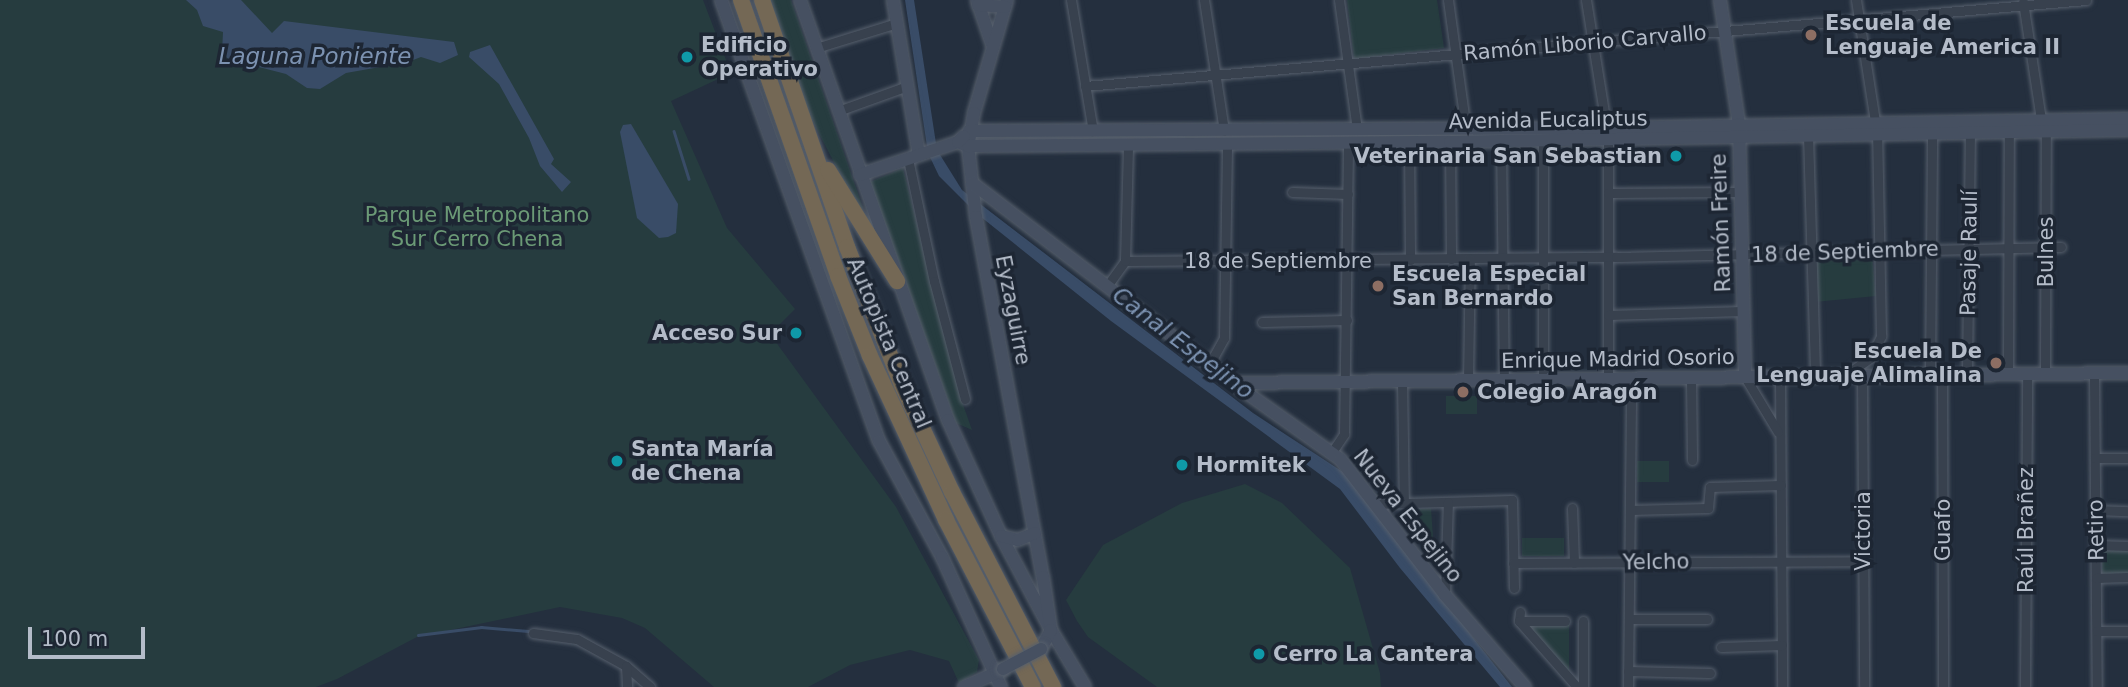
<!DOCTYPE html>
<html>
<head>
<meta charset="utf-8">
<style>
	body { margin:0 }
	#map { position:relative; width:2128px; height:687px; overflow:hidden; background:#242f3e; font-family:"DejaVu Sans",sans-serif }
	div>[style] { position:absolute }
	[style*='--x'] { left:calc(var(--x)*1px); top:calc(var(--y)*1px); width:calc(var(--w)*1px); rotate:calc(var(--a)*1deg) }
	.green>* { inset:0; background:#263c3f; transform-origin:0 0 }
	.water>* { inset:0; background:#394c67 }
	.stream>* { height:2.5px; margin:-1.25px; padding:0 1.25px; transform-origin:1.25px; border-radius:1.25px; background:#394c67 }
	.roads { filter:drop-shadow(0 0 2px #565f6c) drop-shadow(0 0 2px #565f6c) }
	.street>* { height:9px; margin:-4.5px; padding:0 4.5px; transform-origin:4.5px; border-radius:4.5px; background:#38414e }
	.secondary>* { height:12px; margin:-6px; padding:0 6px; transform-origin:6px; border-radius:6px; background:#465061 }
	.highway>* { height:16px; margin:-8px; padding:0 8px; transform-origin:8px; border-radius:8px; background:#746855 }
	.bridges { filter:drop-shadow(0 0 2px #565f6c) drop-shadow(0 0 2px #565f6c) }
	.secondary-bridge>* { height:12px; margin:-6px; padding:0 6px; transform-origin:6px; border-radius:6px; background:#465061 }
	.dots>* { width:19px; height:19px; translate:-50% -50%; box-sizing:border-box; border:4px solid #1d2633; border-radius:50% }
	span { translate:-50% -50%; white-space:nowrap; text-align:center; line-height:1.15; -webkit-text-stroke:7px #1d2633; paint-order:stroke }
	.poi-label { font-size:21px; color:#b4bcc9; font-weight:700 }
	.left { translate:0 -50%; text-align:left }
	.right { translate:-100% -50%; text-align:right }
	.street-label { font-size:21px; color:#b4bcc9 }
	.park-label { font-size:21px; color:#6b9a76 }
	.water-label { font-size:23px; color:#7c92b1; font-style:italic }
	.scale { position:absolute; left:28px; top:627px; width:117px; height:32px; box-sizing:border-box; border:4px solid #b4bcc9; border-top:0; padding-left:9px; font-size:21px; line-height:24px; white-space:nowrap; color:#b4bcc9; -webkit-text-stroke:5px #1d2633; paint-order:stroke }
</style>
</head>
<body>
<div id="map">
	<div class="green">
		<i style="clip-path:polygon(0 0,703px 0,731px 73px,671px 101px,727px 228px,795px 309px,770px 334px,896px 507px,979px 660px,977px 672px,959px 683px,949px 661px,910px 650px,850px 665px,808px 687px,714px 687px,645px 628px,622px 618px,560px 607px,417px 637px,337px 679px,316px 687px,0 687px)"></i>
		<i style="clip-path:polygon(770px 0,791px 0,863px 208px,858px 209px,810px 116px)"></i>
		<i style="clip-path:polygon(1347px 0,1437px 0,1444px 48px,1354px 59px)"></i>
		<i style="clip-path:polygon(903px 168px,960px 396px,972px 430px,956px 423px,870px 182px)"></i>
		<i style="clip-path:polygon(1872px 256px,1876px 296px,1815px 302px,1816px 258px)"></i>
		<i style="left:1477px;top:396px;width:18px;height:31px;rotate:90deg"></i>
		<i style="left:1669px;top:461px;width:21px;height:32px;rotate:90deg"></i>
		<i style="clip-path:polygon(1245px 484px,1282px 503px,1350px 568px,1380px 673px,1381px 687px,1157px 687px,1088px 637px,1077px 621px,1066px 600px,1103px 545px,1182px 503px)"></i>
		<i style="left:1431px;top:508px;width:32px;height:20px;rotate:86deg"></i>
		<i style="left:1522px;top:538px;width:42px;height:18px"></i>
		<i style="left:2102px;top:550px;width:26px;height:26px"></i>
		<i style="clip-path:polygon(1530px 623px,1569px 623px,1569px 673px,1528px 627px)"></i>
	</div>
	<div class="water">
		<i style="clip-path:polygon(186px 0,241px 0,272px 33px,284px 21px,454px 42px,458px 55px,440px 63px,421px 57px,408px 62px,396px 60px,380px 67px,346px 73px,320px 89px,307px 88px,286px 74px,228px 59px,222px 52px,223px 32px,203px 26px,197px 10px)"></i>
		<i style="clip-path:polygon(905px 0,914px 0,937px 150px,962px 190px,1253px 413px,1343px 472px,1512px 687px,1500px 687px,1400px 568px,1340px 489px,1111px 321px,976px 213px,939px 176px,928px 153px)"></i>
		<i style="clip-path:polygon(490px 45px,554px 159px,551px 164px,571px 182px,562px 192px,540px 166px,529px 138px,499px 84px,469px 57px,470px 52px)"></i>
		<i style="clip-path:polygon(631px 124px,678px 204px,676px 233px,668px 237px,659px 238px,637px 218px,620px 132px,623px 125px)"></i>
	</div>
	<div class="stream">
		<i style="--x:674;--y:131;--w:50;--a:72.6"></i>
		<i style="--x:418;--y:635;--w:64;--a:-7.2"></i>
		<i style="--x:481;--y:627;--w:47;--a:4.9"></i>
	</div>
	<div class="roads">
		<div class="street">
			<i style="--x:1071;--y:0;--w:133;--a:80.5"></i>
			<i style="--x:1204;--y:0;--w:132;--a:81.3"></i>
			<i style="--x:1339;--y:0;--w:130;--a:82.1"></i>
			<i style="--x:1448;--y:0;--w:130;--a:82.1"></i>
			<i style="--x:1586;--y:0;--w:140;--a:80.9"></i>
			<i style="--x:1608;--y:138;--w:241;--a:90"></i>
			<i style="--x:1856;--y:0;--w:123;--a:81.1"></i>
			<i style="--x:2023;--y:2;--w:119;--a:81.3"></i>
			<i style="--x:816;--y:48;--w:85;--a:-17.2"></i>
			<i style="--x:1085;--y:86;--w:1005;--a:-4.91"></i>
			<i style="--x:838;--y:111;--w:73;--a:-19.9"></i>
			<i style="--x:1808;--y:135;--w:241;--a:88.3"></i>
			<i style="--x:1501;--y:141;--w:239;--a:89.3"></i>
			<i style="--x:1409;--y:142;--w:118;--a:89.5"></i>
			<i style="--x:1450;--y:142;--w:117;--a:89.5"></i>
			<i style="--x:908;--y:159;--w:125;--a:78"></i>
			<i style="--x:934;--y:281;--w:122;--a:75.3"></i>
			<i style="--x:1292;--y:192;--w:56;--a:2"></i>
			<i style="--x:1608;--y:193;--w:132;--a:-0.4"></i>
			<i style="--x:1125;--y:261;--w:491;--a:-0.5"></i>
			<i style="--x:1616;--y:257;--w:445;--a:-1.3"></i>
			<i style="--x:1107;--y:286;--w:31;--a:-54"></i>
			<i style="--x:1125;--y:261;--w:116;--a:-88.5"></i>
			<i style="--x:1608;--y:315;--w:135;--a:-1.7"></i>
			<i style="--x:1262;--y:322;--w:85;--a:-1.3"></i>
			<i style="--x:1209;--y:365;--w:31;--a:-61"></i>
			<i style="--x:1224;--y:338;--w:194;--a:-89.1"></i>
			<i style="--x:2045;--y:372;--w:240;--a:-89.8"></i>
			<i style="--x:1967;--y:373;--w:240;--a:-89.3"></i>
			<i style="--x:2008;--y:373;--w:241;--a:-89.8"></i>
			<i style="--x:2094;--y:373;--w:314;--a:89.5"></i>
			<i style="--x:1847;--y:374;--w:28;--a:-35"></i>
			<i style="--x:1870;--y:358;--w:25;--a:-63"></i>
			<i style="--x:1881;--y:336;--w:202;--a:-91.1"></i>
			<i style="--x:1930;--y:374;--w:240;--a:-89.5"></i>
			<i style="--x:1942;--y:374;--w:313;--a:89.8"></i>
			<i style="--x:1862;--y:375;--w:312;--a:89.6"></i>
			<i style="--x:1780;--y:376;--w:311;--a:89.6"></i>
			<i style="--x:1691;--y:377;--w:83;--a:89.3"></i>
			<i style="--x:1745;--y:377;--w:64;--a:59"></i>
			<i style="--x:1543;--y:379;--w:238;--a:-90"></i>
			<i style="--x:1468;--y:380;--w:121;--a:-89.1"></i>
			<i style="--x:1402;--y:381;--w:122;--a:89.1"></i>
			<i style="--x:1332;--y:452;--w:22;--a:-56"></i>
			<i style="--x:1344;--y:434;--w:291;--a:-89.2"></i>
			<i style="--x:2095;--y:458;--w:33;--a:0"></i>
			<i style="--x:1374;--y:504;--w:138;--a:-1.7"></i>
			<i style="--x:1512;--y:500;--w:88;--a:88.7"></i>
			<i style="--x:1572;--y:508;--w:55;--a:87.9"></i>
			<i style="--x:1630;--y:510;--w:78;--a:-1.5"></i>
			<i style="--x:1708;--y:508;--w:21;--a:-85"></i>
			<i style="--x:1710;--y:487;--w:71;--a:-1.6"></i>
			<i style="--x:2095;--y:510;--w:33;--a:2"></i>
			<i style="--x:2096;--y:545;--w:32;--a:2"></i>
			<i style="--x:1513;--y:563;--w:350;--a:-0.3"></i>
			<i style="--x:2096;--y:578;--w:32;--a:-2"></i>
			<i style="--x:1445;--y:595;--w:93;--a:-88.2"></i>
			<i style="--x:1520;--y:612;--w:9;--a:96"></i>
			<i style="--x:1519;--y:621;--w:88;--a:48.7"></i>
			<i style="--x:1629;--y:619;--w:78;--a:0"></i>
			<i style="--x:1519;--y:621;--w:46;--a:0"></i>
			<i style="--x:2097;--y:631;--w:31;--a:0"></i>
			<i style="--x:533;--y:633;--w:44;--a:7.8"></i>
			<i style="--x:577;--y:639;--w:56;--a:28.9"></i>
			<i style="--x:626;--y:666;--w:32;--a:41"></i>
			<i style="--x:1721;--y:647;--w:61;--a:-1.9"></i>
			<i style="--x:626;--y:666;--w:21;--a:87"></i>
			<i style="--x:1628;--y:671;--w:82;--a:1.4"></i>
			<i style="--x:1583;--y:687;--w:66;--a:-90"></i>
			<i style="--x:1628;--y:687;--w:309;--a:-89.4"></i>
			<i style="--x:2025;--y:687;--w:315;--a:-89.6"></i>
		</div>
		<div class="secondary">
			<i style="--x:721;--y:0;--w:468;--a:70.3"></i>
			<i style="--x:879;--y:441;--w:132;--a:61.5"></i>
			<i style="--x:942;--y:557;--w:143;--a:65.6"></i>
			<i style="--x:800;--y:0;--w:445;--a:70.6"></i>
			<i style="--x:948;--y:420;--w:128;--a:65.4"></i>
			<i style="--x:1001;--y:536;--w:106;--a:62"></i>
			<i style="--x:1051;--y:630;--w:66;--a:59.2"></i>
			<i style="--x:893;--y:0;--w:157;--a:80.5"></i>
			<i style="--x:977;--y:0;--w:50;--a:71.2"></i>
			<i style="--x:1007;--y:0;--w:118;--a:106.3"></i>
			<i style="--x:974;--y:113;--w:34;--a:100"></i>
			<i style="--x:968;--y:146;--w:71;--a:83.6"></i>
			<i style="--x:976;--y:217;--w:366;--a:79.5"></i>
			<i style="--x:1043;--y:577;--w:54;--a:81.4"></i>
			<i style="--x:1051;--y:630;--w:21;--a:118"></i>
			<i style="--x:1720;--y:0;--w:125;--a:81.3"></i>
			<i style="--x:1739;--y:124;--w:253;--a:88.6"></i>
			<i style="--x:978;--y:5;--w:27;--a:4"></i>
			<i style="--x:969;--y:131;--w:638;--a:-0.27"></i>
			<i style="--x:1607;--y:128;--w:521;--a:-0.99"></i>
			<i style="--x:958;--y:142;--w:11;--a:22"></i>
			<i style="--x:968;--y:146;--w:482;--a:-0.5"></i>
			<i style="--x:1450;--y:142;--w:678;--a:-1.01"></i>
			<i style="--x:860;--y:175;--w:103;--a:-18.6"></i>
			<i style="--x:958;--y:142;--w:8;--a:-45"></i>
			<i style="--x:972;--y:183;--w:346;--a:37.4"></i>
			<i style="--x:1247;--y:393;--w:114;--a:35.4"></i>
			<i style="--x:1340;--y:459;--w:172;--a:52.3"></i>
			<i style="--x:1445;--y:595;--w:122;--a:49"></i>
			<i style="--x:1234;--y:383;--w:894;--a:-0.64"></i>
			<i style="--x:1001;--y:536;--w:17;--a:13"></i>
			<i style="--x:1018;--y:540;--w:18;--a:-22"></i>
			<i style="--x:964;--y:687;--w:43;--a:-23.6"></i>
		</div>
		<div class="highway">
			<i style="--x:741;--y:0;--w:293;--a:70.6"></i>
			<i style="--x:838;--y:276;--w:86;--a:68.2"></i>
			<i style="--x:870;--y:356;--w:181;--a:65.1"></i>
			<i style="--x:946;--y:520;--w:188;--a:62.5"></i>
			<i style="--x:762;--y:0;--w:261;--a:71"></i>
			<i style="--x:847;--y:247;--w:149;--a:68.3"></i>
			<i style="--x:902;--y:385;--w:118;--a:65"></i>
			<i style="--x:952;--y:492;--w:220;--a:62.6"></i>
			<i style="--x:828;--y:170;--w:131;--a:58.1"></i>
		</div>
	</div>
	<div class="bridges">
		<div class="secondary-bridge">
			<i style="--x:1003;--y:669;--w:43;--a:-27.8"></i>
		</div>
	</div>
	<div class="dots">
		<i style="left:1811px;top:35px;background:#8d6e63"></i>
		<i style="left:687px;top:57px;background:#0f9aa8"></i>
		<i style="left:1676px;top:156px;background:#0f9aa8"></i>
		<i style="left:1378px;top:286px;background:#8d6e63"></i>
		<i style="left:796px;top:333px;background:#0f9aa8"></i>
		<i style="left:1996px;top:363px;background:#8d6e63"></i>
		<i style="left:1463px;top:392px;background:#8d6e63"></i>
		<i style="left:617px;top:461px;background:#0f9aa8"></i>
		<i style="left:1182px;top:465px;background:#0f9aa8"></i>
		<i style="left:1259px;top:654px;background:#0f9aa8"></i>
	</div>
	<div class="poi-label">
		<span class="left" style="left:1825px;top:35px">Escuela de<br>Lenguaje America II</span>
		<span class="left" style="left:701px;top:57px">Edificio<br>Operativo</span>
		<span class="right" style="left:1662px;top:156px">Veterinaria San Sebastian</span>
		<span class="left" style="left:1392px;top:286px">Escuela Especial<br>San Bernardo</span>
		<span class="right" style="left:782px;top:333px">Acceso Sur</span>
		<span class="right" style="left:1982px;top:363px">Escuela De<br>Lenguaje Alimalina</span>
		<span class="left" style="left:1477px;top:392px">Colegio Aragón</span>
		<span class="left" style="left:631px;top:461px">Santa María<br>de Chena</span>
		<span class="left" style="left:1196px;top:465px">Hormitek</span>
		<span class="left" style="left:1273px;top:654px">Cerro La Cantera</span>
	</div>
	<div class="street-label">
		<span style="left:1585px;top:43px;rotate:-5deg">Ramón Liborio Carvallo</span>
		<span style="left:1548px;top:120px;rotate:-1deg">Avenida Eucaliptus</span>
		<span style="left:1721px;top:223px;rotate:-92deg">Ramón Freire</span>
		<span style="left:1845px;top:252px;rotate:-2deg">18 de Septiembre</span>
		<span style="left:2046px;top:252px;rotate:-90deg">Bulnes</span>
		<span style="left:1969px;top:253px;rotate:-89deg">Pasaje Raulí</span>
		<span style="left:1278px;top:261px">18 de Septiembre</span>
		<span style="left:1013px;top:310px;rotate:79deg">Eyzaguirre</span>
		<span style="left:889px;top:343px;rotate:67deg">Autopista Central</span>
		<span style="left:1618px;top:359px;rotate:-1deg">Enrique Madrid Osorio</span>
		<span style="left:1408px;top:516px;rotate:52deg">Nueva Espejino</span>
		<span style="left:1943px;top:530px;rotate:-90deg">Guafo</span>
		<span style="left:2026px;top:530px;rotate:-90deg">Raúl Brañez</span>
		<span style="left:2096px;top:530px;rotate:-91deg">Retiro</span>
		<span style="left:1863px;top:531px;rotate:-90deg">Victoria</span>
		<span style="left:1656px;top:562px;rotate:-1deg">Yelcho</span>
	</div>
	<div class="park-label">
		<span style="left:477px;top:227px">Parque Metropolitano<br>Sur Cerro Chena</span>
	</div>
	<div class="water-label">
		<span style="left:315px;top:56px">Laguna Poniente</span>
		<span style="left:1183px;top:343px;rotate:37deg">Canal Espejino</span>
	</div>
	<div class="scale">100 m</div>
</div>
</body>
</html>
